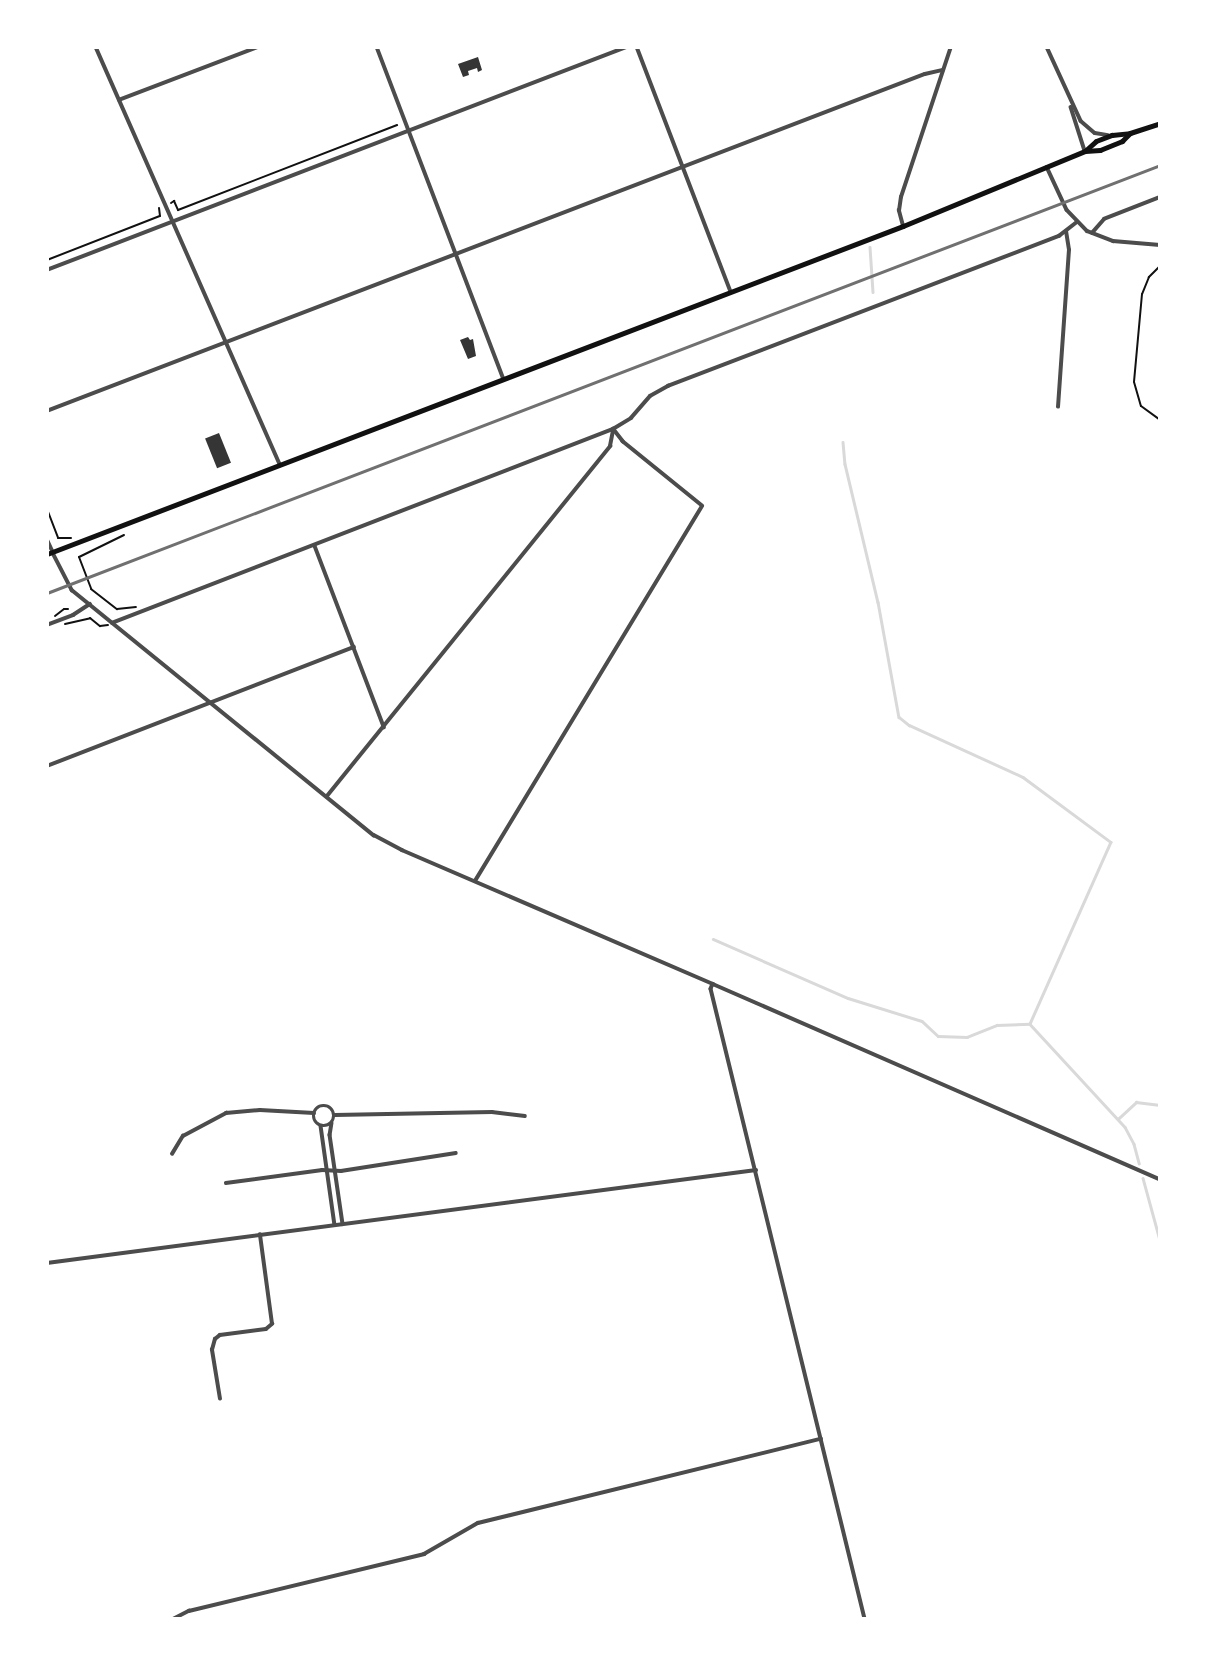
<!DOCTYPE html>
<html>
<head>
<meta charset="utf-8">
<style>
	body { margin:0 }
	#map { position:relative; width:1207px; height:1666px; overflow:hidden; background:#fff; font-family:"Nunito Sans",sans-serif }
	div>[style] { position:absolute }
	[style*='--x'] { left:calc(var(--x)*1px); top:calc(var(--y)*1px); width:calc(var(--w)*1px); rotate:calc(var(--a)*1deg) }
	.stream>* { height:2.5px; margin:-1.25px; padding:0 1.25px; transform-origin:1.25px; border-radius:1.25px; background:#d9d9d9 }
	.building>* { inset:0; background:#353535; transform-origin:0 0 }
	.path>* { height:2px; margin:-1px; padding:0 1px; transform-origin:1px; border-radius:1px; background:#111 }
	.minor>* { height:3.5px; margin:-1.75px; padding:0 1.75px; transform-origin:1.75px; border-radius:1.75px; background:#4c4c4c }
	.minor>.ring { margin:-1.75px; padding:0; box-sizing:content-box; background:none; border:3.5px solid #4c4c4c; border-radius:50% }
	.tertiary>* { height:3.5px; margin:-1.75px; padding:0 1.75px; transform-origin:1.75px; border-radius:1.75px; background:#4c4c4c }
	.trunk>* { height:5px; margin:-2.5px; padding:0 2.5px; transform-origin:2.5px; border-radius:2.5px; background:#111 }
	.rail>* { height:2.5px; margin:-1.25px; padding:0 1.25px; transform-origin:1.25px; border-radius:1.25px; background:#707070 }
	span { translate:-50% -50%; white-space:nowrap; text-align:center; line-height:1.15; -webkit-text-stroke:7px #fff; paint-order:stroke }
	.frame { position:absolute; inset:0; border:49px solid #fff; pointer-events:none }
</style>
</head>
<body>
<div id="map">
	<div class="stream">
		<i style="--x:870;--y:247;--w:45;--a:86.2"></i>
		<i style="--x:843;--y:442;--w:22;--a:85"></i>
		<i style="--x:845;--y:464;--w:142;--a:76.6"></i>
		<i style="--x:878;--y:602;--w:117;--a:79.7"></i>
		<i style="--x:899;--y:717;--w:13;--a:39"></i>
		<i style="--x:909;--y:725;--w:125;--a:24.5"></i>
		<i style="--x:1023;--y:777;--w:109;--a:36.5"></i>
		<i style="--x:1111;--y:842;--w:199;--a:114"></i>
		<i style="--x:1030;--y:1024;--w:140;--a:47.3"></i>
		<i style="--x:1125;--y:1127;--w:19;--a:62"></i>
		<i style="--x:1134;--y:1144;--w:20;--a:75"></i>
		<i style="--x:713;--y:939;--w:147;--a:23.6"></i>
		<i style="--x:848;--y:998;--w:77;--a:17.3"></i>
		<i style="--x:922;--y:1021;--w:22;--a:43"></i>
		<i style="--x:938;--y:1036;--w:29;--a:2"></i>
		<i style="--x:967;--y:1037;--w:32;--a:-22"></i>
		<i style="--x:997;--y:1025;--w:33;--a:-2"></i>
		<i style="--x:1118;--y:1119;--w:25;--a:-43"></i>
		<i style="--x:1136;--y:1102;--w:24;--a:7"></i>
		<i style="--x:1143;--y:1178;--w:64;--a:74.7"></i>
	</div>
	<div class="building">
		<i style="clip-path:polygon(478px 57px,482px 70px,478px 72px,477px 68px,468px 71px,469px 75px,463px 77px,458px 64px)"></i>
		<i style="clip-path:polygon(468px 337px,470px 340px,473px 339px,476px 356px,468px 359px,460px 340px)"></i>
		<i style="left:219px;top:433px;width:32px;height:15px;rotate:68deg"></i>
	</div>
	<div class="path">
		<i style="--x:171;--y:203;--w:4;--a:-34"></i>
		<i style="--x:174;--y:201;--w:10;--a:66"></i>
		<i style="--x:178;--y:210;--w:235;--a:-21.2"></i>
		<i style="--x:47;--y:260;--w:121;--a:-21.3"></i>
		<i style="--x:160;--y:216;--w:8;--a:-97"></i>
		<i style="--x:1160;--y:266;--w:16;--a:135"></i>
		<i style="--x:1149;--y:277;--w:18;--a:112"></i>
		<i style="--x:1142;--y:294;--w:88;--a:95.2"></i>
		<i style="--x:1134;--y:382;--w:25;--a:74"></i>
		<i style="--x:1141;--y:406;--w:24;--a:36"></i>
		<i style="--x:47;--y:509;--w:31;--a:69"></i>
		<i style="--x:58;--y:538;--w:13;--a:0"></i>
		<i style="--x:124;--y:535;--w:50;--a:153.9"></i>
		<i style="--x:79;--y:557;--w:34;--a:69"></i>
		<i style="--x:91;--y:589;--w:33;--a:38"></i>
		<i style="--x:117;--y:609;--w:19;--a:-6"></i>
		<i style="--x:55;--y:616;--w:11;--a:-38"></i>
		<i style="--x:64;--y:609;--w:4;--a:0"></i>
		<i style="--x:65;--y:624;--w:26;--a:-13"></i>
		<i style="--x:90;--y:618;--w:13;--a:39"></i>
		<i style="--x:100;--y:626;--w:8;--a:-7"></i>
	</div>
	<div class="minor">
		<i style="--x:377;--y:47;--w:355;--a:69.1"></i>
		<i style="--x:637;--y:47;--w:262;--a:69"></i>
		<i style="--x:1047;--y:47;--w:81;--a:65.3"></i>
		<i style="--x:1081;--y:121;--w:18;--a:41"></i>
		<i style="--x:1095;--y:133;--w:13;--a:9"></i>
		<i style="--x:119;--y:100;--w:149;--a:-20.9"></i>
		<i style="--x:1071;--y:107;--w:46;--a:72.3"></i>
		<i style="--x:903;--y:226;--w:16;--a:-105"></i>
		<i style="--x:899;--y:211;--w:14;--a:-82"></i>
		<i style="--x:901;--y:197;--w:158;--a:-71.6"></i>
		<i style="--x:1092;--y:233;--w:18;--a:-49"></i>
		<i style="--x:1104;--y:219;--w:60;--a:-21.4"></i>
		<i style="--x:47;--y:270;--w:620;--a:-21.06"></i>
		<i style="--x:1058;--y:407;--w:157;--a:-86"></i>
		<i style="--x:1069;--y:250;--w:18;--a:-99"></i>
		<i style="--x:47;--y:411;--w:940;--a:-21"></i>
		<i style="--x:925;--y:74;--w:18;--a:-13"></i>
		<i style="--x:47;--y:539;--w:14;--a:65"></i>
		<i style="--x:315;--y:546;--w:194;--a:69.1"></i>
		<i style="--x:112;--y:623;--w:537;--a:-21.17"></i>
		<i style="--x:613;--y:429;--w:21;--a:-31"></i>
		<i style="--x:631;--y:418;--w:29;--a:-49"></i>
		<i style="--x:650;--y:396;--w:21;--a:-29"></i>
		<i style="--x:668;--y:386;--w:419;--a:-21"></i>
		<i style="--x:1059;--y:236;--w:23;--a:-38"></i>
		<i style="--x:47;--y:625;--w:28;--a:-21"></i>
		<i style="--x:73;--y:615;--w:20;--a:-33"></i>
		<i style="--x:47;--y:766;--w:329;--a:-21.2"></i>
		<i style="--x:327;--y:796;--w:450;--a:-51"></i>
		<i style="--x:610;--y:446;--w:16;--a:-79"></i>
		<i style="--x:475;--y:881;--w:438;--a:-58.8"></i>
		<i style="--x:702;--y:506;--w:102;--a:-141"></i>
		<i style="--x:623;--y:442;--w:16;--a:-128"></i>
		<i style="--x:713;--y:984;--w:488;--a:23.6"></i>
		<i class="ring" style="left:314px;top:1106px;width:16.5px;height:16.5px"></i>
		<i style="--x:335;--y:1115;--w:157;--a:-1.1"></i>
		<i style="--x:492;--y:1112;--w:33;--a:7"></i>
		<i style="--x:332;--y:1123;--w:12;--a:99"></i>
		<i style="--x:330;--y:1135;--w:90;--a:81.7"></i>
		<i style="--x:321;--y:1126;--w:100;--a:82"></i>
		<i style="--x:172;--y:1154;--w:21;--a:-59"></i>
		<i style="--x:183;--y:1136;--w:49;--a:-28.1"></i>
		<i style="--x:226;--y:1113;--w:34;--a:-5"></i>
		<i style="--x:260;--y:1110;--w:54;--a:3.2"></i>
		<i style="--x:226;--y:1183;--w:97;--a:-7.7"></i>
		<i style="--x:322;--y:1170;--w:19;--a:3"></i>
		<i style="--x:341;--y:1171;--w:116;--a:-8.9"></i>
		<i style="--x:47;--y:1263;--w:715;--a:-7.47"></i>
		<i style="--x:220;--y:1399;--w:50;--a:-99.3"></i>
		<i style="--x:212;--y:1350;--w:11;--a:-75"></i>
		<i style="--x:215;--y:1339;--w:6;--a:-39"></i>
		<i style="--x:220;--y:1335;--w:46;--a:-7.4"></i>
		<i style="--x:266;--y:1329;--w:8;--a:-40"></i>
		<i style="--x:272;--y:1324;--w:90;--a:-97.7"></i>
		<i style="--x:173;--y:1619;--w:18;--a:-27"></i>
		<i style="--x:189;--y:1611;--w:242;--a:-13.6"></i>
		<i style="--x:424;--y:1554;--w:62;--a:-29.9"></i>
		<i style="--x:478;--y:1523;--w:353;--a:-13.8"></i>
	</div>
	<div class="tertiary">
		<i style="--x:96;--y:47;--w:457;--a:66.2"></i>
		<i style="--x:1047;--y:167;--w:47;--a:65.1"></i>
		<i style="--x:1067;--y:210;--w:29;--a:46"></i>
		<i style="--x:1087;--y:231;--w:28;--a:21"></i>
		<i style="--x:1113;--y:241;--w:47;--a:4.9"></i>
		<i style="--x:53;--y:553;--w:42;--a:62.8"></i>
		<i style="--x:72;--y:590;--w:389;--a:39.1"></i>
		<i style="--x:374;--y:835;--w:32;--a:28"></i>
		<i style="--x:402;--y:850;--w:339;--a:23.3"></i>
		<i style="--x:713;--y:984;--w:5;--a:112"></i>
		<i style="--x:711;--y:989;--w:649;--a:76.26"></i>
	</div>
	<div class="trunk">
		<i style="--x:1086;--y:150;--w:13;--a:-42"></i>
		<i style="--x:1096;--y:141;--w:17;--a:-21"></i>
		<i style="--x:1112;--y:135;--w:18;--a:-6"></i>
		<i style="--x:47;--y:554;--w:917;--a:-20.97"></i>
		<i style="--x:903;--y:226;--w:197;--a:-22.4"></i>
		<i style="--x:1085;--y:151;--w:15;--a:-4"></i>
		<i style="--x:1100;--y:150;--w:24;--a:-22"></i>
		<i style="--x:1122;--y:141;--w:11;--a:-45"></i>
		<i style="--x:1130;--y:133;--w:32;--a:-18"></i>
	</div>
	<div class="rail">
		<i style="--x:47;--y:593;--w:1192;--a:-21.03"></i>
	</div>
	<div class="frame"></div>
</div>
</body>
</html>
